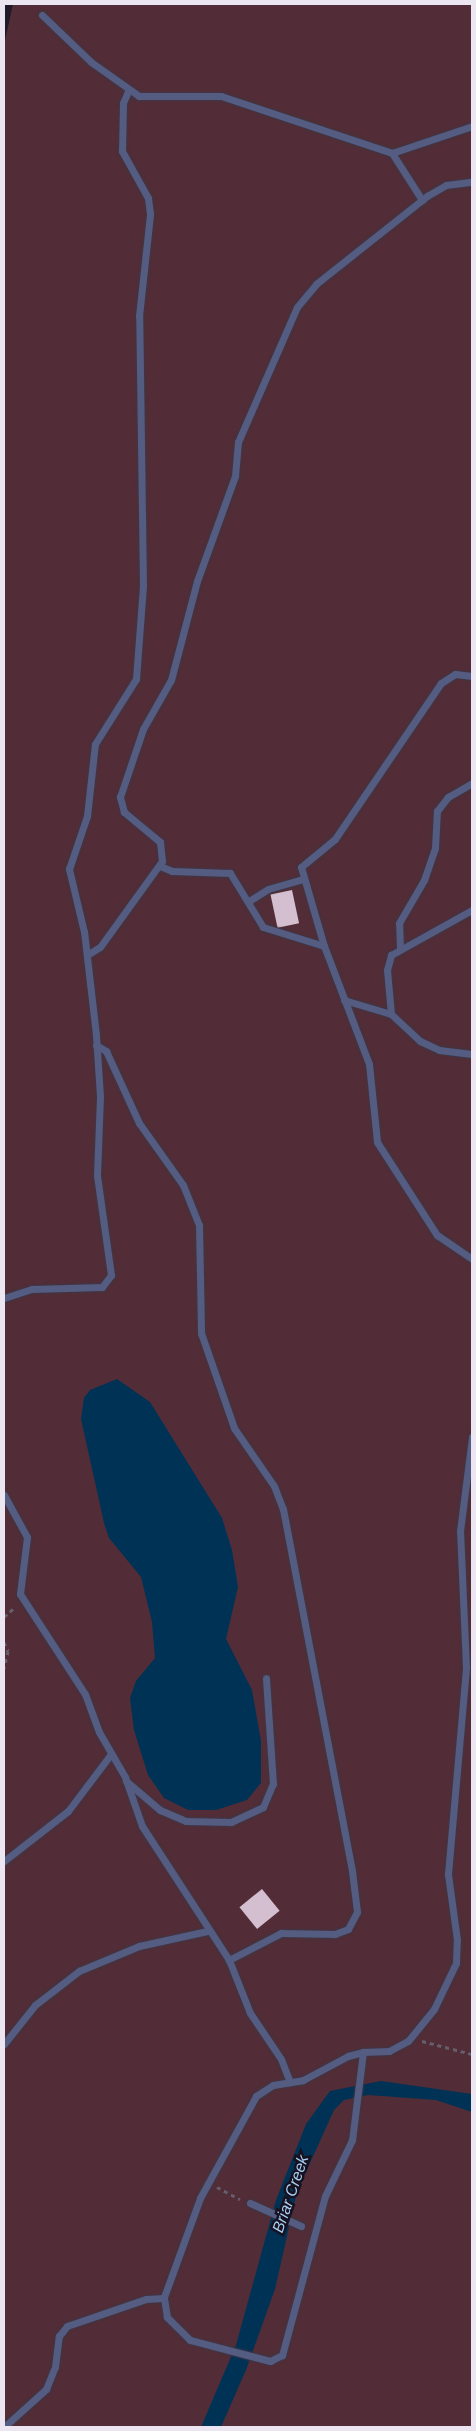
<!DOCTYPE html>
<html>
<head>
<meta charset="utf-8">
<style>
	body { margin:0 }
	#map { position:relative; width:476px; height:2431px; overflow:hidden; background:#211a2a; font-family:Helvetica,sans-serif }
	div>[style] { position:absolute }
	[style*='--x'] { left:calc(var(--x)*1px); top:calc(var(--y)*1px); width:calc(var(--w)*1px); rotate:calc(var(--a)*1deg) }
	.green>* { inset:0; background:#522d37 }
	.water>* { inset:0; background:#003256 }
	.building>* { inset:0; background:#d3bfcf; transform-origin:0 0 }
	.path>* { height:3px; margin-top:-1.5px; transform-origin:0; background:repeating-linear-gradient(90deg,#645e6d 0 4px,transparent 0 8px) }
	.roads { filter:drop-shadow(0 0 1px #3d3746) drop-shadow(0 0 1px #3d3746) }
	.service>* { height:7px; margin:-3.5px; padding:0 3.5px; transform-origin:3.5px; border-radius:3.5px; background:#545c82 }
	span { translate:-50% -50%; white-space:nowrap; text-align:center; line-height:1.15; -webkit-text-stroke:5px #181120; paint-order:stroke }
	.water-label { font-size:16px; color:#a5cef2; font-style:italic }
	.frame { position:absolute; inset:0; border:5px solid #ebe6f2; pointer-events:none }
</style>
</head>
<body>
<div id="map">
	<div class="green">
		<i style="clip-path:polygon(13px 4px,472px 4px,472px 2427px,4px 2427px,4px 45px)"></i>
	</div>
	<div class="water">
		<i style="clip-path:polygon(117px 1379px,150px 1402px,222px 1518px,232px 1550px,238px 1587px,226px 1639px,252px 1690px,261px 1741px,261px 1783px,247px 1800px,216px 1810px,188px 1810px,164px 1798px,148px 1775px,134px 1730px,130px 1698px,136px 1681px,155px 1658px,152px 1622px,141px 1577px,109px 1538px,104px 1523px,81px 1419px,84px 1398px,90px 1390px)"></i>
		<i style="clip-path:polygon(381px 2081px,472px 2094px,472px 2112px,436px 2100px,368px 2095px,344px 2100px,334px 2110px,297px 2192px,275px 2289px,246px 2370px,221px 2427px,201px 2427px,236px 2345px,276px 2200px,306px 2124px,330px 2091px)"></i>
	</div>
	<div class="building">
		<i style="left:292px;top:890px;width:34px;height:22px;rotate:78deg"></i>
		<i style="left:262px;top:1889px;width:28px;height:29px;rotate:51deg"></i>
	</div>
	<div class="path">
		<i style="--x:4;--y:1617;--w:15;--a:-42"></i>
		<i style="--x:4;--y:1642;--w:10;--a:66"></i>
		<i style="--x:8;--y:1651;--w:18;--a:103"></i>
		<i style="--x:422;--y:2041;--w:52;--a:14.6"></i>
		<i style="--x:217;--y:2187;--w:26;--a:28"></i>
	</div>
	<div class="roads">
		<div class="service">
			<i style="--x:42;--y:15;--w:68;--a:43.8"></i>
			<i style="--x:91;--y:62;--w:59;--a:35.3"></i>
			<i style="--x:139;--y:96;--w:82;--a:0"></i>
			<i style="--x:221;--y:96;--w:180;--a:18.4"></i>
			<i style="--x:392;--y:153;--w:84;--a:-18.6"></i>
			<i style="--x:392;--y:153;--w:56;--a:57.4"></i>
			<i style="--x:472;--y:676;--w:17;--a:-173"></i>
			<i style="--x:455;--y:674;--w:17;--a:147"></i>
			<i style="--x:441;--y:683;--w:189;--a:124.2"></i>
			<i style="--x:335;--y:839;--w:44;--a:140.5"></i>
			<i style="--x:301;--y:867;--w:82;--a:73.8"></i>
			<i style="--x:324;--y:946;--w:126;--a:69.1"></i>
			<i style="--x:369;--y:1064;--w:78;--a:84.1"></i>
			<i style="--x:377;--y:1142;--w:111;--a:57.2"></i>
			<i style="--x:437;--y:1235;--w:42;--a:34.4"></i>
			<i style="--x:160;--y:866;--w:13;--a:23"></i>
			<i style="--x:172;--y:871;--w:58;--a:2"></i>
			<i style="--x:230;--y:873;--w:63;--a:58.6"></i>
			<i style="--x:263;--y:927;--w:64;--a:17.3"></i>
			<i style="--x:249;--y:901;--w:22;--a:-32"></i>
			<i style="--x:268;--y:889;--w:36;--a:-16"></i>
			<i style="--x:400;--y:948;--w:25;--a:-92"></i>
			<i style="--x:399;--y:923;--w:50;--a:-59.8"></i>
			<i style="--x:424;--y:880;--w:34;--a:-71"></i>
			<i style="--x:435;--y:848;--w:37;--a:-87"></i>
			<i style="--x:437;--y:811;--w:18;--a:-52"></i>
			<i style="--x:448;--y:797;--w:28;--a:-30"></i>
			<i style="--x:87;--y:955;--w:15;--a:-32"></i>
			<i style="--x:100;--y:947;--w:106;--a:-54.2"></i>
			<i style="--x:162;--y:861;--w:19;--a:-96"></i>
			<i style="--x:160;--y:842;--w:47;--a:-140.2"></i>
			<i style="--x:124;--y:812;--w:16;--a:-105"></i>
			<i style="--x:120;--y:797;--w:72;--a:-71.3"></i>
			<i style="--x:143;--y:729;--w:56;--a:-60.3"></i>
			<i style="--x:171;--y:680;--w:102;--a:-75.3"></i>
			<i style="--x:197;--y:581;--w:112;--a:-70.1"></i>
			<i style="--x:235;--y:476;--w:34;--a:-85"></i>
			<i style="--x:238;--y:442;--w:147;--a:-66.4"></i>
			<i style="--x:297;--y:307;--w:30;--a:-50"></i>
			<i style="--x:316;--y:284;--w:142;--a:-38.4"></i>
			<i style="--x:427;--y:196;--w:22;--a:-30"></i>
			<i style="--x:446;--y:185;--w:26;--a:-7"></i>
			<i style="--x:344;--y:1000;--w:49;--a:16.6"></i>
			<i style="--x:391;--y:1014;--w:40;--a:43"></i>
			<i style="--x:420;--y:1041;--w:21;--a:25"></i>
			<i style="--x:439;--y:1050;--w:33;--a:7"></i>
			<i style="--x:391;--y:1014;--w:44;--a:-95.2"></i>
			<i style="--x:387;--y:970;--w:16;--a:-75"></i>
			<i style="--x:391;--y:955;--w:93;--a:-29.1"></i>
			<i style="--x:96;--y:1045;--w:12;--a:31"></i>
			<i style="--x:106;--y:1051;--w:79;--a:65.4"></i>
			<i style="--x:139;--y:1123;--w:76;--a:54.6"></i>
			<i style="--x:183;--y:1185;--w:43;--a:68.2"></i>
			<i style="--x:199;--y:1225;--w:108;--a:88.9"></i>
			<i style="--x:201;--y:1333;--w:101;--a:70.8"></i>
			<i style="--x:234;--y:1428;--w:70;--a:55.4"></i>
			<i style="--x:274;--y:1486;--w:25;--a:69"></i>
			<i style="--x:283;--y:1509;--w:369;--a:79.2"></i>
			<i style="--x:352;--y:1871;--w:41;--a:83"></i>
			<i style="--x:357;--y:1912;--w:19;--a:118"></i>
			<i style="--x:348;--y:1929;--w:14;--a:159"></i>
			<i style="--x:335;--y:1934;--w:54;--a:-178.9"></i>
			<i style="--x:281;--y:1933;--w:59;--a:152.6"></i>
			<i style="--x:4;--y:1298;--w:29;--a:-18"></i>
			<i style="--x:32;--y:1289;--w:70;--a:-1.6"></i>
			<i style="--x:102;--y:1287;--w:15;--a:-53"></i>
			<i style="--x:111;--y:1275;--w:101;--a:-98"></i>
			<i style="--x:97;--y:1175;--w:79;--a:-87.8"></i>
			<i style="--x:100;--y:1096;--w:61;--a:-93.8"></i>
			<i style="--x:96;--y:1035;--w:104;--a:-96.6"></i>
			<i style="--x:84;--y:932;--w:65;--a:-103.4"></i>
			<i style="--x:69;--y:869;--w:56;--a:-71.2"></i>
			<i style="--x:87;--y:816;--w:72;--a:-83.7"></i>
			<i style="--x:95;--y:744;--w:77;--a:-57.8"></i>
			<i style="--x:136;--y:679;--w:93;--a:-85.7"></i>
			<i style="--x:143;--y:586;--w:270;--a:-90.8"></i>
			<i style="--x:139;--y:316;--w:103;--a:-83.8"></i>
			<i style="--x:150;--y:214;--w:16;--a:-97"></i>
			<i style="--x:148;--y:198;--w:54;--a:-119"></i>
			<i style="--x:122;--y:151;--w:48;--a:-88.8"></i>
			<i style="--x:123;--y:103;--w:13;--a:-67"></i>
			<i style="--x:4;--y:1495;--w:48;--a:61.3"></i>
			<i style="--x:27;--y:1537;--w:57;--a:97"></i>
			<i style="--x:20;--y:1594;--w:119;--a:57"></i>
			<i style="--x:85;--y:1694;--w:40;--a:69.8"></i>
			<i style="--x:99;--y:1732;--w:52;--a:60"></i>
			<i style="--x:125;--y:1777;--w:52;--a:70.9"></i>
			<i style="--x:142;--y:1826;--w:160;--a:57"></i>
			<i style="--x:229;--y:1960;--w:57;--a:68.4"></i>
			<i style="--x:250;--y:2013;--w:55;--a:56"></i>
			<i style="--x:281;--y:2059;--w:25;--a:69"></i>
			<i style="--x:126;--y:1781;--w:45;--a:40.5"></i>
			<i style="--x:160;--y:1810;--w:28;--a:23"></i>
			<i style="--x:186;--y:1821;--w:45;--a:1.3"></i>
			<i style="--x:231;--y:1822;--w:35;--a:-25"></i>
			<i style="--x:263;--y:1807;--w:25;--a:-67"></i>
			<i style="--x:273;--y:1784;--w:106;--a:-93.8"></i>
			<i style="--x:4;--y:1861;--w:81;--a:-38"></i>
			<i style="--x:68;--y:1811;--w:71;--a:-53"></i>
			<i style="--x:4;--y:2044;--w:50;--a:-51.5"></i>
			<i style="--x:35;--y:2005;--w:56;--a:-37.7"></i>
			<i style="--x:79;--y:1971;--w:65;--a:-22.6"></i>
			<i style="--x:139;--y:1946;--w:70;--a:-12.4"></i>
			<i style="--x:363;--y:2052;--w:89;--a:97.1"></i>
			<i style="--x:352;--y:2140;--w:62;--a:115.7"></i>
			<i style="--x:325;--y:2196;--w:165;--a:105.1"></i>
			<i style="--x:282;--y:2355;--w:13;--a:153"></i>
			<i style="--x:270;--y:2361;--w:83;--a:-165.3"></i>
			<i style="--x:190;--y:2340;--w:33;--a:-135"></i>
			<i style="--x:167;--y:2317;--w:20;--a:-99"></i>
			<i style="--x:164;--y:2297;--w:105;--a:-70"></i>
			<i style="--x:200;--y:2198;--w:116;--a:-61.2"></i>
			<i style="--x:256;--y:2096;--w:20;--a:-33"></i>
			<i style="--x:273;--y:2085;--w:30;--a:-9"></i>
			<i style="--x:303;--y:2080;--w:51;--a:-28.1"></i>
			<i style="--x:348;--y:2056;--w:16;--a:-15"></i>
			<i style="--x:363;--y:2052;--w:26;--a:-2"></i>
			<i style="--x:389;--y:2051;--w:21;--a:-28"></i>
			<i style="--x:408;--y:2041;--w:41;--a:-50.9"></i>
			<i style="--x:434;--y:2009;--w:51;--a:-64.4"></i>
			<i style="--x:456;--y:1963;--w:23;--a:-88"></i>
			<i style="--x:457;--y:1940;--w:67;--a:-97.8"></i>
			<i style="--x:448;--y:1874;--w:208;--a:-85"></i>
			<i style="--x:466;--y:1667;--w:136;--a:-92.5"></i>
			<i style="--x:460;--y:1531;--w:95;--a:-82.7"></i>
			<i style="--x:250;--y:2203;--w:56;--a:24.3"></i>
			<i style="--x:4;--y:2427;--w:57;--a:-42.1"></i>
			<i style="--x:46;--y:2389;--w:24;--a:-68"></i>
			<i style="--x:55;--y:2367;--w:31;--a:-83"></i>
			<i style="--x:59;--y:2336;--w:13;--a:-51"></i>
			<i style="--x:67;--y:2326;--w:83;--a:-18.9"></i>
			<i style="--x:146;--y:2299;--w:18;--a:-3"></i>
		</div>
	</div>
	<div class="water-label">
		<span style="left:291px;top:2194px;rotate:-71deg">Briar Creek</span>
	</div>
	<div class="frame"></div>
</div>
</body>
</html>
